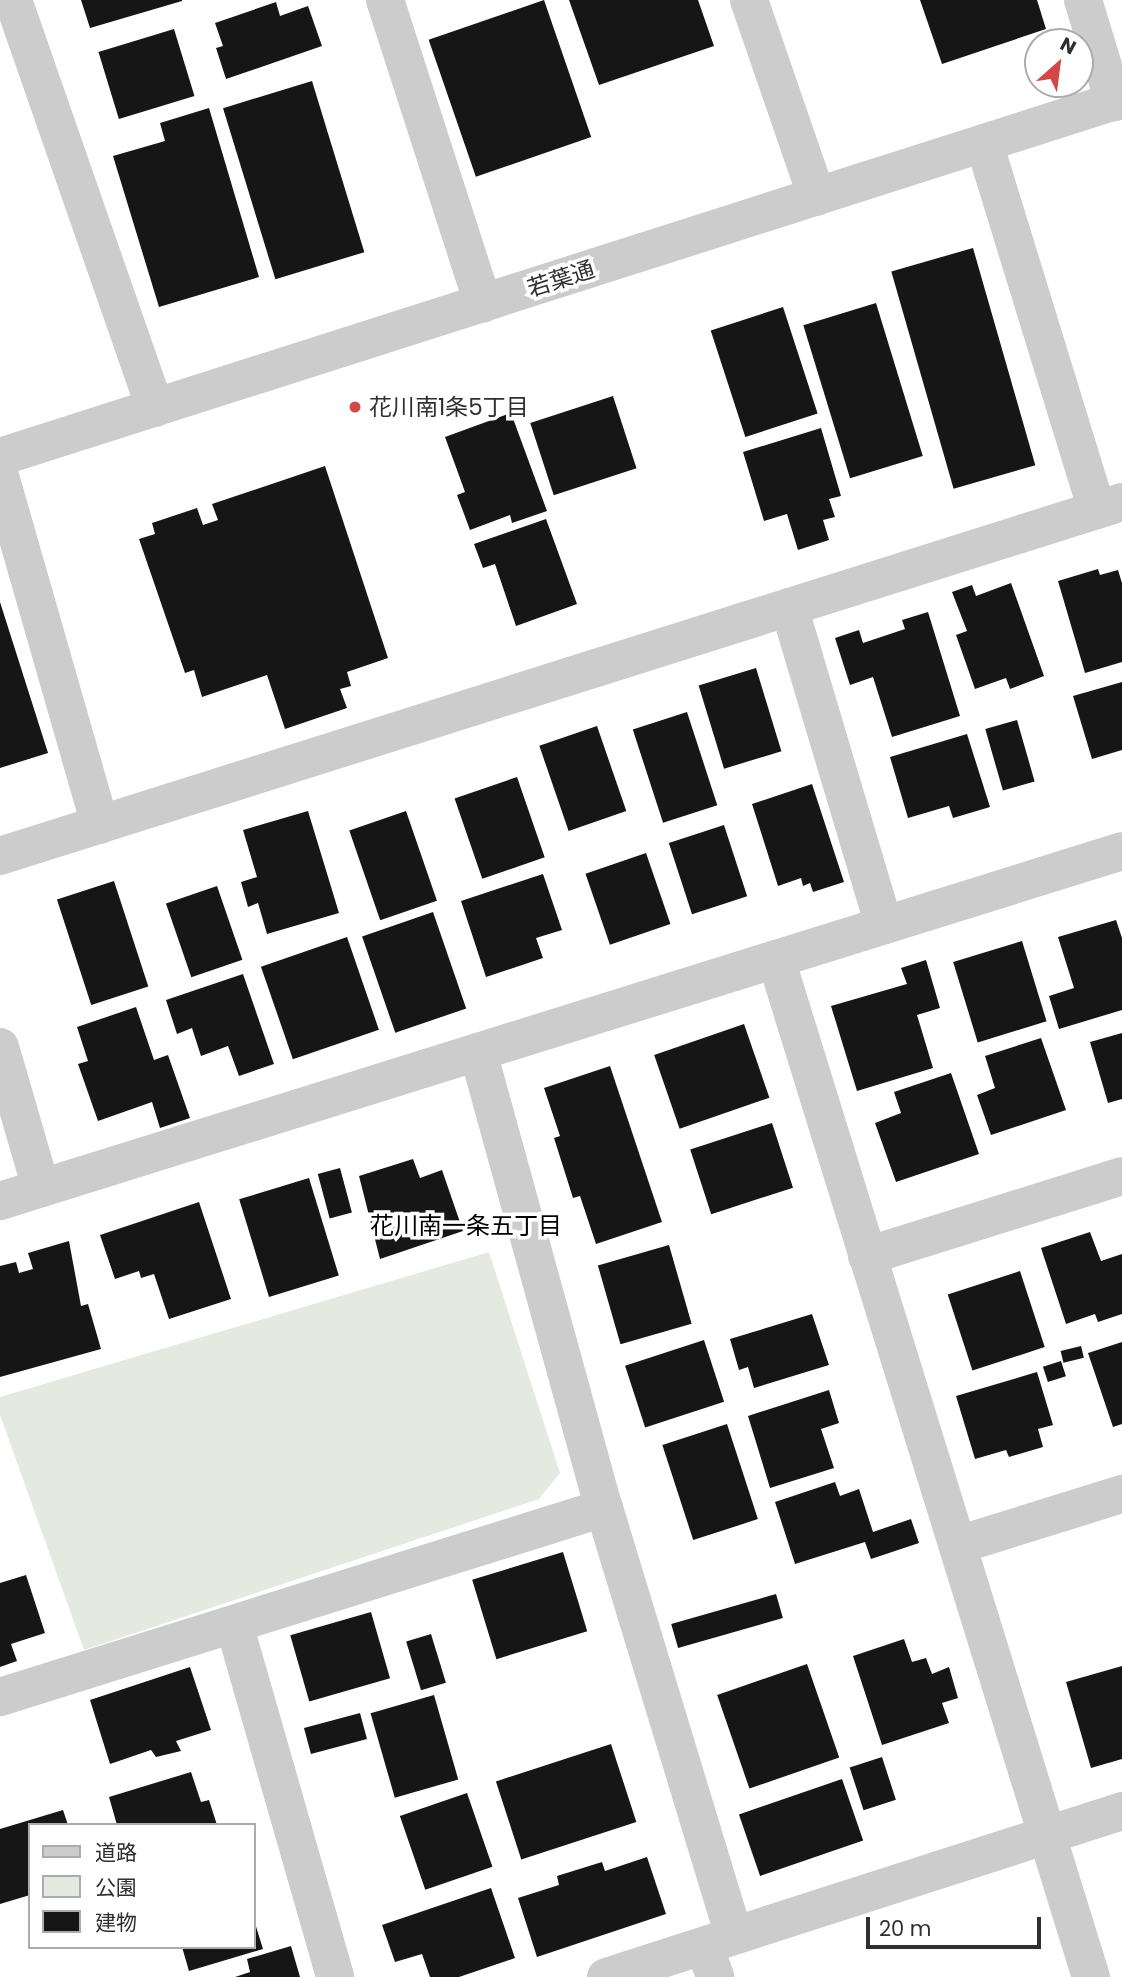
<!DOCTYPE html>
<html>
<head>
<meta charset="utf-8">
<style>
	body { margin:0 }
	#map { position:relative; width:1122px; height:1977px; overflow:hidden; background:#fff; font-family:Poppins,"Noto Sans JP",sans-serif }
	div>[style] { position:absolute }
	[style*='--x'] { left:calc(var(--x)*1px); top:calc(var(--y)*1px); width:calc(var(--w)*1px); rotate:calc(var(--a)*1deg) }
	.green>* { inset:0; background:#e4eadf }
	.building>* { inset:0; background:#161616; transform-origin:0 0 }
	.minor>* { height:38px; margin:-19px; padding:0 19px; transform-origin:19px; border-radius:19px; background:#ccc }
	.dots>* { width:19px; height:19px; translate:-50% -50%; box-sizing:border-box; border:4px solid #fff; border-radius:50% }
	span { translate:-50% -50%; white-space:nowrap; text-align:center; line-height:1.15; -webkit-text-stroke:7px #fff; paint-order:stroke }
	.street-label { font-size:23px; color:#2f2f2f }
	.poi-label { font-size:23px; color:#2f2f2f }
	.left { translate:0 -50%; text-align:left }
	.neighbourhood-label { font-size:24px; color:#000 }
	.legend { position:absolute; left:28px; top:1823px; width:228px; height:126px; box-sizing:border-box; background:#fff; border:2px solid #acacac; margin:0; padding:9px 12px; list-style:none; font-size:21px; color:#2f2f2f }
	.legend li { display:flex; align-items:center; gap:14px; height:35px }
	.legend b { width:35px; border:2px solid #acacac }
	.north { position:absolute; left:1024px; top:28px; width:70px; height:70px; box-sizing:border-box; background:#fff; border:2px solid #acacac; border-radius:50%; rotate:28deg; font-size:19px; font-weight:700; line-height:28px; text-align:center; color:#2f2f2f }
	.north::after { content:''; display:block; margin:auto; width:24px; height:32px; background:#d14846; clip-path:polygon(50% 0,100% 100%,50% 72%,0 100%) }
	.scale { position:absolute; left:866px; top:1917px; width:175px; height:32px; box-sizing:border-box; border:4px solid #2f2f2f; border-top:0; padding-left:9px; font-size:21px; line-height:24px; white-space:nowrap; color:#2f2f2f; -webkit-text-stroke:5px #fff; paint-order:stroke }
</style>
</head>
<body>
<div id="map">
	<div class="green">
		<i style="clip-path:polygon(489px 1252px,560px 1473px,539px 1499px,84px 1650px,0 1415px,0 1397px)"></i>
	</div>
	<div class="building">
		<i style="clip-path:polygon(81px 0,182px 0,182px 1px,90px 28px)"></i>
		<i style="left:544px;top:0;width:145px;height:122px;rotate:71deg"></i>
		<i style="clip-path:polygon(569px 0,698px 0,714px 46px,599px 85px)"></i>
		<i style="clip-path:polygon(920px 0,1037px 0,1046px 29px,942px 64px)"></i>
		<i style="clip-path:polygon(276px 2px,280px 16px,308px 6px,322px 46px,226px 79px,216px 48px,223px 46px,215px 23px)"></i>
		<i style="left:174px;top:29px;width:70px;height:79px;rotate:73deg"></i>
		<i style="left:312px;top:81px;width:179px;height:93px;rotate:73deg"></i>
		<i style="clip-path:polygon(209px 108px,259px 277px,159px 307px,113px 156px,165px 141px,160px 123px)"></i>
		<i style="left:973px;top:248px;width:226px;height:85px;rotate:74deg"></i>
		<i style="left:876px;top:303px;width:160px;height:76px;rotate:73deg"></i>
		<i style="left:783px;top:307px;width:112px;height:76px;rotate:72deg"></i>
		<i style="left:613px;top:396px;width:76px;height:87px;rotate:72deg"></i>
		<i style="clip-path:polygon(511px 413px,547px 511px,512px 523px,510px 515px,470px 530px,457px 495px,465px 492px,445px 437px)"></i>
		<i style="clip-path:polygon(821px 428px,841px 496px,829px 499px,835px 517px,823px 520px,829px 540px,798px 550px,787px 514px,764px 521px,743px 452px)"></i>
		<i style="clip-path:polygon(325px 466px,388px 658px,347px 672px,351px 686px,340px 689px,347px 708px,285px 729px,267px 675px,202px 697px,194px 670px,185px 673px,139px 539px,155px 534px,152px 523px,197px 508px,203px 525px,218px 520px,212px 504px)"></i>
		<i style="clip-path:polygon(546px 519px,577px 604px,516px 626px,495px 564px,483px 568px,474px 544px)"></i>
		<i style="clip-path:polygon(1098px 569px,1100px 575px,1118px 570px,1122px 583px,1122px 662px,1085px 673px,1058px 581px)"></i>
		<i style="clip-path:polygon(1011px 583px,1044px 676px,1010px 689px,1006px 678px,975px 689px,956px 635px,967px 631px,952px 592px,972px 585px,976px 596px)"></i>
		<i style="clip-path:polygon(0 602px,48px 753px,0 768px)"></i>
		<i style="clip-path:polygon(928px 612px,960px 716px,892px 737px,873px 677px,850px 685px,835px 638px,859px 630px,863px 643px,905px 629px,902px 620px)"></i>
		<i style="left:756px;top:668px;width:87px;height:60px;rotate:73deg"></i>
		<i style="clip-path:polygon(1122px 682px,1122px 750px,1092px 759px,1073px 696px)"></i>
		<i style="left:687px;top:712px;width:98px;height:57px;rotate:72deg"></i>
		<i style="left:1017px;top:720px;width:64px;height:33px;rotate:74deg"></i>
		<i style="left:597px;top:726px;width:90px;height:61px;rotate:71deg"></i>
		<i style="clip-path:polygon(967px 734px,990px 807px,953px 818px,949px 806px,908px 818px,890px 757px)"></i>
		<i style="left:517px;top:777px;width:85px;height:66px;rotate:71deg"></i>
		<i style="clip-path:polygon(812px 784px,844px 882px,813px 892px,810px 883px,803px 886px,801px 878px,778px 886px,752px 804px)"></i>
		<i style="clip-path:polygon(308px 811px,339px 913px,267px 934px,258px 903px,248px 907px,241px 882px,257px 877px,243px 830px)"></i>
		<i style="left:406px;top:811px;width:95px;height:60px;rotate:71deg"></i>
		<i style="left:724px;top:825px;width:75px;height:58px;rotate:72deg"></i>
		<i style="left:646px;top:853px;width:75px;height:64px;rotate:71deg"></i>
		<i style="clip-path:polygon(543px 874px,562px 930px,536px 938px,543px 958px,486px 977px,461px 901px)"></i>
		<i style="left:114px;top:881px;width:111px;height:60px;rotate:72deg"></i>
		<i style="left:217px;top:886px;width:78px;height:54px;rotate:71deg"></i>
		<i style="left:433px;top:912px;width:102px;height:75px;rotate:71deg"></i>
		<i style="clip-path:polygon(1116px 920px,1122px 938px,1122px 1010px,1059px 1029px,1049px 996px,1074px 988px,1058px 937px)"></i>
		<i style="left:347px;top:937px;width:98px;height:91px;rotate:71deg"></i>
		<i style="left:1022px;top:941px;width:84px;height:72px;rotate:73deg"></i>
		<i style="clip-path:polygon(926px 960px,940px 1008px,917px 1015px,933px 1068px,857px 1091px,831px 1006px,907px 984px,901px 968px)"></i>
		<i style="clip-path:polygon(243px 974px,274px 1064px,239px 1076px,228px 1046px,201px 1056px,192px 1028px,177px 1034px,166px 1000px)"></i>
		<i style="clip-path:polygon(136px 1007px,154px 1060px,168px 1055px,190px 1118px,160px 1128px,152px 1102px,98px 1121px,78px 1064px,88px 1061px,77px 1027px)"></i>
		<i style="left:744px;top:1024px;width:78px;height:95px;rotate:71deg"></i>
		<i style="clip-path:polygon(1122px 1033px,1122px 1099px,1108px 1103px,1090px 1042px)"></i>
		<i style="clip-path:polygon(1041px 1038px,1066px 1110px,991px 1135px,977px 1095px,995px 1088px,985px 1056px)"></i>
		<i style="clip-path:polygon(610px 1066px,662px 1222px,596px 1244px,580px 1196px,573px 1198px,554px 1138px,560px 1136px,544px 1088px)"></i>
		<i style="clip-path:polygon(951px 1073px,979px 1154px,896px 1182px,875px 1123px,901px 1113px,894px 1092px)"></i>
		<i style="left:772px;top:1123px;width:68px;height:86px;rotate:72deg"></i>
		<i style="clip-path:polygon(413px 1159px,420px 1178px,442px 1170px,463px 1231px,380px 1259px,359px 1176px)"></i>
		<i style="left:340px;top:1168px;width:46px;height:23px;rotate:75deg"></i>
		<i style="left:309px;top:1178px;width:102px;height:73px;rotate:73deg"></i>
		<i style="clip-path:polygon(199px 1202px,231px 1299px,169px 1319px,154px 1274px,141px 1278px,139px 1271px,115px 1279px,100px 1235px)"></i>
		<i style="clip-path:polygon(1090px 1232px,1101px 1261px,1122px 1254px,1122px 1314px,1098px 1322px,1095px 1314px,1066px 1324px,1041px 1248px)"></i>
		<i style="clip-path:polygon(69px 1241px,81px 1306px,88px 1304px,101px 1349px,0 1377px,0 1266px,16px 1262px,19px 1273px,33px 1269px,28px 1253px)"></i>
		<i style="left:669px;top:1245px;width:82px;height:74px;rotate:74deg"></i>
		<i style="left:1020px;top:1271px;width:80px;height:76px;rotate:72deg"></i>
		<i style="clip-path:polygon(812px 1314px,829px 1365px,754px 1388px,748px 1367px,739px 1370px,730px 1339px)"></i>
		<i style="left:704px;top:1340px;width:65px;height:83px;rotate:72deg"></i>
		<i style="clip-path:polygon(1122px 1342px,1122px 1424px,1113px 1427px,1088px 1353px)"></i>
		<i style="left:1081px;top:1346px;width:12px;height:21px;rotate:76deg"></i>
		<i style="left:1061px;top:1361px;width:16px;height:19px;rotate:72deg"></i>
		<i style="clip-path:polygon(1037px 1372px,1053px 1425px,1038px 1429px,1043px 1447px,1009px 1457px,1006px 1450px,975px 1459px,956px 1396px)"></i>
		<i style="clip-path:polygon(829px 1390px,839px 1423px,821px 1429px,834px 1468px,770px 1488px,748px 1416px)"></i>
		<i style="left:727px;top:1424px;width:100px;height:68px;rotate:72deg"></i>
		<i style="clip-path:polygon(835px 1482px,840px 1496px,859px 1489px,873px 1532px,911px 1519px,919px 1543px,871px 1559px,865px 1542px,795px 1564px,775px 1502px)"></i>
		<i style="left:563px;top:1552px;width:83px;height:95px;rotate:73deg"></i>
		<i style="clip-path:polygon(26px 1575px,45px 1633px,11px 1644px,17px 1661px,0 1667px,0 1583px)"></i>
		<i style="left:776px;top:1594px;width:25px;height:109px;rotate:74deg"></i>
		<i style="left:371px;top:1612px;width:69px;height:84px;rotate:74deg"></i>
		<i style="left:431px;top:1634px;width:51px;height:26px;rotate:73deg"></i>
		<i style="clip-path:polygon(904px 1639px,912px 1662px,926px 1658px,932px 1674px,949px 1667px,958px 1698px,942px 1703px,949px 1723px,882px 1745px,853px 1656px)"></i>
		<i style="left:807px;top:1664px;width:99px;height:95px;rotate:71deg"></i>
		<i style="clip-path:polygon(1122px 1666px,1122px 1759px,1091px 1768px,1066px 1682px)"></i>
		<i style="clip-path:polygon(190px 1667px,211px 1730px,176px 1741px,181px 1751px,156px 1757px,151px 1750px,110px 1764px,90px 1700px)"></i>
		<i style="left:434px;top:1695px;width:88px;height:66px;rotate:74deg"></i>
		<i style="left:360px;top:1713px;width:27px;height:58px;rotate:75deg"></i>
		<i style="left:611px;top:1744px;width:82px;height:121px;rotate:72deg"></i>
		<i style="left:882px;top:1757px;width:45px;height:34px;rotate:72deg"></i>
		<i style="clip-path:polygon(191px 1772px,201px 1802px,209px 1800px,217px 1825px,117px 1825px,109px 1797px)"></i>
		<i style="left:842px;top:1779px;width:65px;height:109px;rotate:71deg"></i>
		<i style="left:467px;top:1793px;width:78px;height:71px;rotate:71deg"></i>
		<i style="clip-path:polygon(63px 1810px,68px 1825px,30px 1825px,30px 1895px,0 1904px,0 1829px)"></i>
		<i style="clip-path:polygon(647px 1857px,666px 1914px,537px 1957px,518px 1898px,559px 1885px,557px 1876px,602px 1862px,605px 1871px)"></i>
		<i style="clip-path:polygon(491px 1888px,515px 1958px,459px 1977px,430px 1977px,422px 1954px,395px 1962px,382px 1925px)"></i>
		<i style="clip-path:polygon(254px 1920px,263px 1949px,189px 1971px,182px 1947px,254px 1947px)"></i>
		<i style="clip-path:polygon(291px 1946px,300px 1977px,235px 1977px,250px 1972px,247px 1959px)"></i>
	</div>
	<div class="minor">
		<i style="--x:13;--y:0;--w:432;--a:70.8"></i>
		<i style="--x:385;--y:0;--w:319;--a:72.1"></i>
		<i style="--x:749;--y:0;--w:208;--a:71"></i>
		<i style="--x:1083;--y:0;--w:107;--a:73.1"></i>
		<i style="--x:984;--y:143;--w:384;--a:72.9"></i>
		<i style="--x:0;--y:457;--w:1178;--a:-17.7"></i>
		<i style="--x:0;--y:476;--w:363;--a:74"></i>
		<i style="--x:789;--y:607;--w:332;--a:73.4"></i>
		<i style="--x:0;--y:856;--w:1177;--a:-17.51"></i>
		<i style="--x:776;--y:959;--w:1066;--a:72.81"></i>
		<i style="--x:0;--y:1047;--w:147;--a:73.8"></i>
		<i style="--x:478;--y:1052;--w:473;--a:74.6"></i>
		<i style="--x:604;--y:1508;--w:447;--a:73.1"></i>
		<i style="--x:0;--y:1201;--w:1175;--a:-17.32"></i>
		<i style="--x:867;--y:1256;--w:267;--a:-17.4"></i>
		<i style="--x:958;--y:1545;--w:172;--a:-17.3"></i>
		<i style="--x:234;--y:1624;--w:367;--a:74"></i>
		<i style="--x:0;--y:1697;--w:633;--a:-17.38"></i>
		<i style="--x:704;--y:1946;--w:33;--a:70"></i>
		<i style="--x:606;--y:1977;--w:542;--a:-17.83"></i>
	</div>
	<div class="dots">
		<i style="left:355px;top:407px;background:#d14846"></i>
	</div>
	<div class="street-label">
		<span style="left:561px;top:279px;rotate:-18deg">若葉通</span>
	</div>
	<div class="poi-label">
		<span class="left" style="left:369px;top:407px">花川南1条5丁目</span>
	</div>
	<div class="neighbourhood-label">
		<span style="left:466px;top:1226px">花川南一条五丁目</span>
	</div>
	<ul class="legend">
	<li><b style="height:9px;background:#ccc"></b>道路</li>
	<li><b style="height:19px;background:#e4eadf"></b>公園</li>
	<li><b style="height:19px;background:#161616"></b>建物</li>
	</ul>
	<div class="north">N</div>
	<div class="scale">20 m</div>
</div>
</body>
</html>
